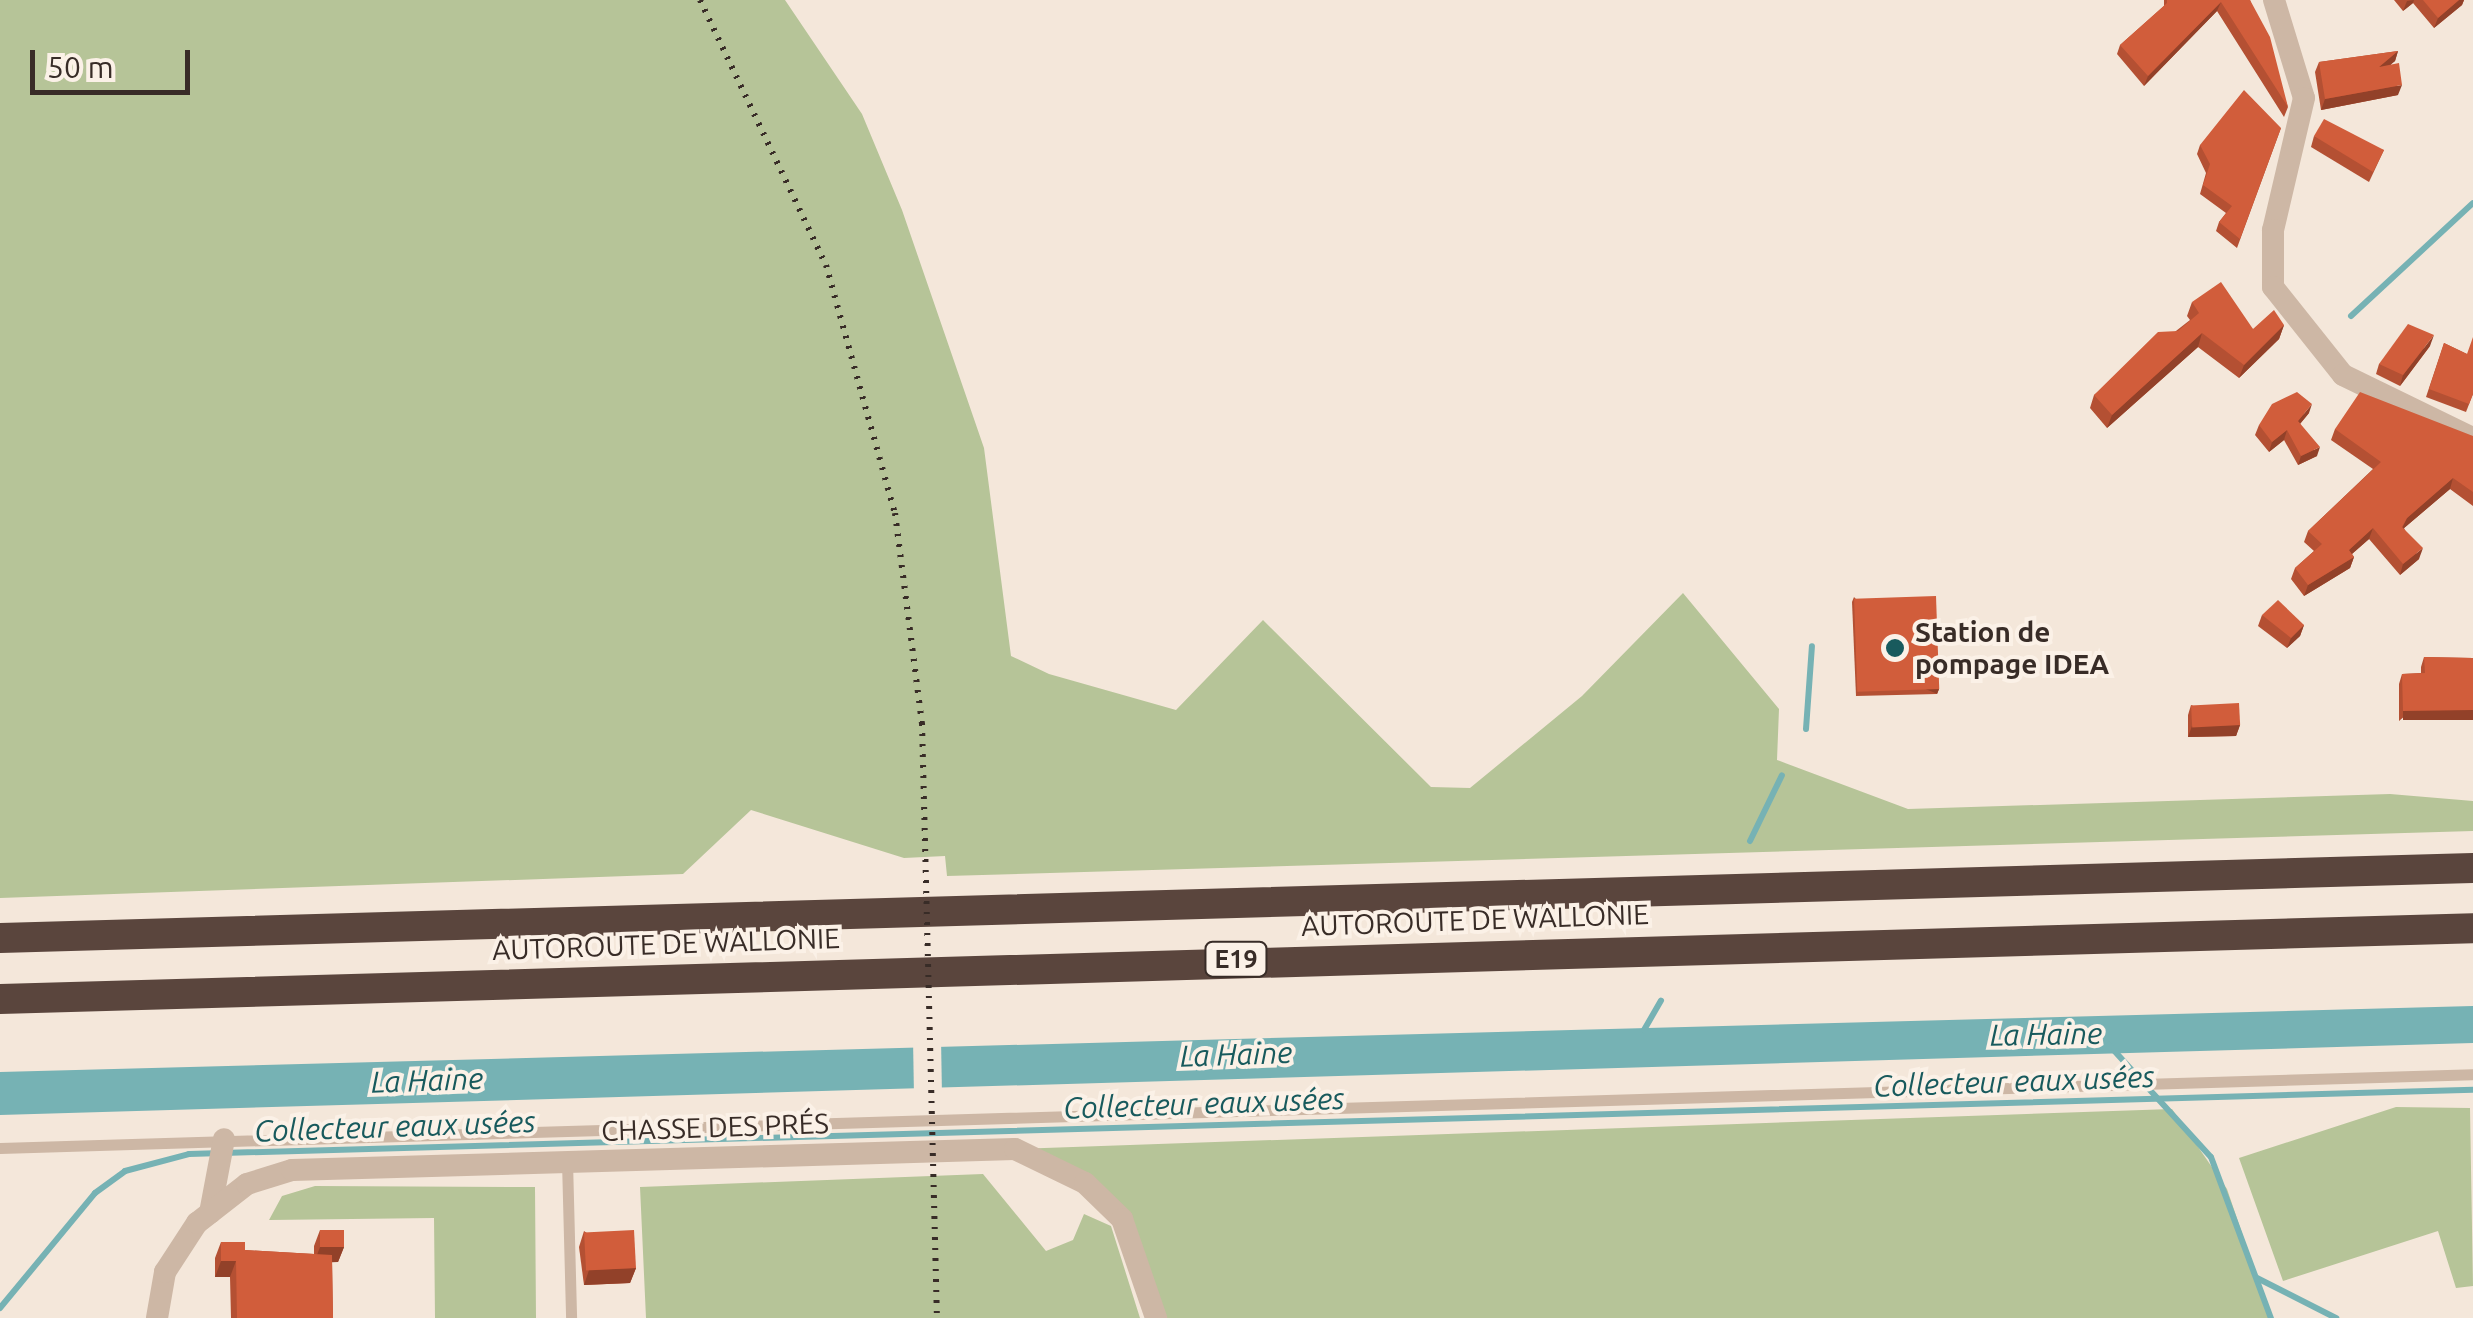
<!DOCTYPE html>
<html>
<head>
<meta charset="utf-8">
<style>
	body { margin:0 }
	#map { position:relative; width:2473px; height:1318px; overflow:hidden; background:#f4e7da; font-family:Ubuntu,sans-serif }
	div>[style] { position:absolute }
	[style*='--x'] { left:calc(var(--x)*1px); top:calc(var(--y)*1px); width:calc(var(--w)*1px); rotate:calc(var(--a)*1deg) }
	.green>* { inset:0; background:#b6c498 }
	.water>* { inset:0; background:#76b2b4 }
	.pier>* { inset:0; background:#f4e7da; transform-origin:0 0 }
	.stream>* { height:6px; margin:-3px; padding:0 3px; transform-origin:3px; border-radius:3px; background:#76b2b4 }
	.lane>* { height:11px; margin:-5.5px; padding:0 5.5px; transform-origin:5.5px; border-radius:5.5px; background:#cdb7a5 }
	.street>* { height:22px; margin:-11px; padding:0 11px; transform-origin:11px; border-radius:11px; background:#cdb7a5 }
	.highway>* { height:30px; margin:-15px; padding:0 15px; transform-origin:15px; border-radius:15px; background:#5a453d }
	.rail>* { height:6px; margin-top:-3px; transform-origin:0; background:repeating-linear-gradient(90deg,#382c27 0 2.5px,transparent 0 10.5px) }
	.wall>* { inset:0; background:#b45033 }
	.shaded-wall>* { inset:0; background:#924129; transform-origin:0 0 }
	.building>* { inset:0; background:#d15d3b; transform-origin:0 0 }
	.dots>* { width:28px; height:28px; translate:-50% -50%; box-sizing:border-box; border:5px solid #fbf1e7; border-radius:50% }
	span { translate:-50% -50%; white-space:nowrap; text-align:center; line-height:1.15; -webkit-text-stroke:8px #fbf1e7; paint-order:stroke }
	.shield-label span { padding:2px 8px; background:#fbf1e7; border:2px solid; border-radius:8px; -webkit-text-stroke-width:0 }
	.shield-label { font-size:25px; color:#382c27; font-weight:700 }
	.poi-label { font-size:28px; color:#382c27; font-weight:700 }
	.left { translate:0 -50%; text-align:left }
	.street-label { font-size:28px; color:#382c27 }
	.water-label { font-size:30px; color:#185a5d; font-style:italic }
	.scale { position:absolute; left:30px; top:50px; width:160px; height:45px; box-sizing:border-box; border:5px solid #382c27; border-top:0; padding-left:12px; font-size:30px; line-height:35px; white-space:nowrap; color:#382c27; -webkit-text-stroke:8px #fbf1e7; paint-order:stroke }
</style>
</head>
<body>
<div id="map">
	<div class="green">
		<i style="clip-path:polygon(0 0,785px 0,862px 114px,902px 210px,984px 448px,1011px 656px,1049px 674px,1176px 710px,1263px 620px,1431px 787px,1470px 788px,1582px 696px,1683px 593px,1779px 709px,1777px 760px,1908px 809px,2390px 794px,2473px 801px,2473px 831px,947px 876px,945px 856px,904px 858px,751px 810px,683px 874px,0 898px)"></i>
		<i style="clip-path:polygon(2396px 1107px,2470px 1108px,2473px 1286px,2456px 1288px,2438px 1231px,2283px 1281px,2239px 1158px)"></i>
		<i style="clip-path:polygon(2172px 1109px,2227px 1189px,2271px 1318px,1156px 1318px,1122px 1219px,1015px 1149px)"></i>
		<i style="clip-path:polygon(983px 1174px,1046px 1251px,1073px 1240px,1084px 1214px,1111px 1226px,1140px 1318px,646px 1318px,640px 1187px)"></i>
		<i style="clip-path:polygon(315px 1186px,535px 1187px,536px 1318px,435px 1318px,434px 1218px,269px 1220px,282px 1196px)"></i>
	</div>
	<div class="water">
		<i style="clip-path:polygon(2473px 1006px,2473px 1043px,0 1115px,0 1072px)"></i>
	</div>
	<div class="pier">
		<i style="left:941px;top:1038px;width:51px;height:28px;rotate:89deg"></i>
	</div>
	<div class="stream">
		<i style="--x:2351;--y:316;--w:166;--a:-42.8"></i>
		<i style="--x:1806;--y:729;--w:83;--a:-85.9"></i>
		<i style="--x:1750;--y:841;--w:73;--a:-64.1"></i>
		<i style="--x:1644;--y:1030;--w:34;--a:-60"></i>
		<i style="--x:2109;--y:1045;--w:151;--a:47.7"></i>
		<i style="--x:2211;--y:1157;--w:172;--a:69.6"></i>
		<i style="--x:2257;--y:1278;--w:89;--a:26.9"></i>
		<i style="--x:0;--y:1308;--w:149;--a:-50.4"></i>
		<i style="--x:95;--y:1193;--w:37;--a:-36"></i>
		<i style="--x:125;--y:1171;--w:66;--a:-14.9"></i>
		<i style="--x:189;--y:1154;--w:2285;--a:-1.61"></i>
	</div>
	<div class="lane">
		<i style="--x:0;--y:1148;--w:2474;--a:-1.71"></i>
		<i style="--x:567;--y:1161;--w:157;--a:88.5"></i>
	</div>
	<div class="street">
		<i style="--x:2274;--y:0;--w:102;--a:73"></i>
		<i style="--x:2304;--y:98;--w:136;--a:103.2"></i>
		<i style="--x:2273;--y:230;--w:57;--a:90"></i>
		<i style="--x:2273;--y:287;--w:112;--a:51.5"></i>
		<i style="--x:2343;--y:375;--w:144;--a:25.9"></i>
		<i style="--x:210;--y:1213;--w:75;--a:-79.3"></i>
		<i style="--x:157;--y:1318;--w:47;--a:-80.1"></i>
		<i style="--x:165;--y:1272;--w:59;--a:-56.9"></i>
		<i style="--x:197;--y:1223;--w:63;--a:-38"></i>
		<i style="--x:247;--y:1184;--w:47;--a:-17.3"></i>
		<i style="--x:292;--y:1170;--w:723;--a:-1.66"></i>
		<i style="--x:1015;--y:1149;--w:78;--a:25.9"></i>
		<i style="--x:1085;--y:1183;--w:52;--a:44.2"></i>
		<i style="--x:1122;--y:1219;--w:105;--a:71"></i>
	</div>
	<div class="highway">
		<i style="--x:0;--y:938;--w:2474;--a:-1.62"></i>
		<i style="--x:0;--y:999;--w:2474;--a:-1.64"></i>
	</div>
	<div class="rail">
		<i style="--x:700;--y:0;--w:293;--a:64.6"></i>
		<i style="--x:826;--y:265;--w:257;--a:74.5"></i>
		<i style="--x:895;--y:513;--w:212;--a:82.7"></i>
		<i style="--x:922;--y:723;--w:595;--a:88.56"></i>
	</div>
	<div class="wall">
		<i style="clip-path:polygon(2164px 0,2250px 0,2288px 107px,2284px 117px,2217px 11px,2144px 86px,2117px 54px,2120px 45px,2164px 6px)"></i>
		<i style="clip-path:polygon(2394px 0,2464px 0,2462px 5px,2434px 28px,2413px 3px,2403px 11px)"></i>
		<i style="clip-path:polygon(2398px 51px,2395px 61px,2391px 64px,2398px 95px,2321px 110px,2315px 72px,2319px 62px)"></i>
		<i style="clip-path:polygon(2281px 128px,2237px 248px,2216px 231px,2219px 222px,2226px 213px,2200px 194px,2206px 173px,2197px 154px,2200px 145px)"></i>
		<i style="clip-path:polygon(2314px 136px,2384px 150px,2369px 182px,2311px 147px)"></i>
		<i style="clip-path:polygon(2192px 302px,2253px 329px,2284px 325px,2279px 339px,2239px 378px,2198px 347px,2107px 428px,2090px 408px,2094px 395px,2190px 320px,2187px 316px)"></i>
		<i style="clip-path:polygon(2444px 343px,2467px 354px,2473px 394px,2466px 412px,2426px 397px)"></i>
		<i style="clip-path:polygon(2430px 346px,2400px 386px,2376px 374px,2379px 364px)"></i>
		<i style="clip-path:polygon(2309px 413px,2300px 424px,2317px 456px,2298px 465px,2284px 440px,2269px 452px,2255px 435px,2259px 425px)"></i>
		<i style="clip-path:polygon(2335px 429px,2473px 436px,2473px 506px,2450px 489px,2404px 528px,2419px 559px,2400px 575px,2369px 539px,2352px 554px,2354px 557px,2350px 568px,2304px 596px,2291px 579px,2295px 568px,2314px 551px,2304px 542px,2308px 531px,2373px 469px,2331px 440px)"></i>
		<i style="clip-path:polygon(1854px 597px,1939px 689px,1937px 694px,1856px 696px,1852px 602px)"></i>
		<i style="clip-path:polygon(2262px 615px,2304px 625px,2300px 636px,2287px 648px,2258px 626px)"></i>
		<i style="clip-path:polygon(2424px 657px,2473px 658px,2399px 721px,2399px 684px,2402px 674px,2421px 673px,2421px 667px)"></i>
		<i style="clip-path:polygon(2191px 705px,2240px 725px,2236px 736px,2188px 737px,2188px 715px)"></i>
		<i style="clip-path:polygon(320px 1230px,344px 1247px,338px 1262px,332px 1262px,333px 1318px,231px 1318px,230px 1277px,215px 1277px,215px 1258px,221px 1242px,245px 1250px,314px 1254px,314px 1246px)"></i>
		<i style="clip-path:polygon(584px 1231px,636px 1268px,630px 1283px,584px 1285px,579px 1247px)"></i>
	</div>
	<div class="shaded-wall">
		<i style="clip-path:polygon(2414px 0,2413px 3px,2403px 11px,2407px 1px)"></i>
		<i style="clip-path:polygon(2459px 0,2464px 0,2462px 5px,2434px 28px,2438px 18px)"></i>
		<i style="clip-path:polygon(2221px 2px,2217px 11px,2144px 86px,2148px 76px)"></i>
		<i style="clip-path:polygon(2398px 51px,2395px 61px,2376px 77px,2379px 67px)"></i>
		<i style="clip-path:polygon(2402px 85px,2398px 95px,2321px 110px,2325px 99px)"></i>
		<i style="clip-path:polygon(2284px 325px,2279px 339px,2239px 378px,2244px 365px)"></i>
		<i style="clip-path:polygon(2202px 333px,2198px 347px,2107px 428px,2112px 415px)"></i>
		<i style="clip-path:polygon(2434px 335px,2430px 346px,2400px 386px,2403px 375px)"></i>
		<i style="clip-path:polygon(2312px 404px,2309px 413px,2294px 431px,2298px 421px)"></i>
		<i style="clip-path:polygon(2287px 430px,2284px 440px,2269px 452px,2272px 442px)"></i>
		<i style="clip-path:polygon(2320px 447px,2317px 456px,2298px 465px,2301px 456px)"></i>
		<i style="clip-path:polygon(2453px 478px,2450px 489px,2403px 529px,2398px 537px,2407px 518px)"></i>
		<i style="clip-path:polygon(2373px 528px,2369px 539px,2345px 560px,2349px 550px)"></i>
		<i style="clip-path:polygon(2423px 548px,2419px 559px,2400px 575px,2403px 564px)"></i>
		<i style="clip-path:polygon(2354px 557px,2350px 568px,2304px 596px,2308px 585px)"></i>
		<i style="clip-path:polygon(2304px 625px,2300px 636px,2287px 648px,2291px 638px)"></i>
		<i style="left:1939px;top:689px;width:5px;height:81px;rotate:112deg"></i>
		<i style="left:2473px;top:710px;width:10px;height:70px;rotate:90deg"></i>
		<i style="clip-path:polygon(2240px 725px,2236px 736px,2188px 737px,2192px 726px)"></i>
		<i style="clip-path:polygon(320px 1247px,344px 1247px,338px 1262px,314px 1263px)"></i>
		<i style="clip-path:polygon(221px 1261px,236px 1261px,230px 1277px,215px 1277px)"></i>
		<i style="clip-path:polygon(636px 1268px,630px 1283px,584px 1285px,589px 1270px)"></i>
	</div>
	<div class="building">
		<i style="clip-path:polygon(2167px 0,2250px 0,2270px 37px,2288px 107px,2221px 2px,2148px 76px,2120px 45px,2167px 3px)"></i>
		<i style="clip-path:polygon(2423px 0,2459px 0,2438px 18px)"></i>
		<i style="clip-path:polygon(2398px 51px,2379px 67px,2399px 63px,2402px 85px,2325px 99px,2319px 62px)"></i>
		<i style="clip-path:polygon(2244px 90px,2281px 128px,2240px 239px,2219px 222px,2232px 206px,2203px 185px,2210px 164px,2200px 145px)"></i>
		<i style="clip-path:polygon(2324px 119px,2384px 150px,2373px 172px,2314px 136px)"></i>
		<i style="clip-path:polygon(2221px 282px,2253px 329px,2274px 310px,2284px 325px,2244px 365px,2202px 333px,2112px 415px,2094px 395px,2158px 332px,2178px 331px,2199px 313px,2192px 302px)"></i>
		<i style="clip-path:polygon(2408px 324px,2434px 335px,2403px 375px,2379px 364px)"></i>
		<i style="clip-path:polygon(2473px 337px,2473px 394px,2469px 404px,2429px 389px,2444px 343px,2467px 354px)"></i>
		<i style="clip-path:polygon(2297px 392px,2312px 404px,2298px 421px,2320px 447px,2301px 456px,2287px 430px,2272px 442px,2259px 425px,2272px 404px)"></i>
		<i style="clip-path:polygon(2360px 392px,2473px 436px,2473px 492px,2453px 478px,2407px 518px,2402px 527px,2423px 548px,2403px 564px,2373px 528px,2349px 550px,2354px 557px,2308px 585px,2295px 568px,2322px 544px,2308px 531px,2381px 462px,2335px 429px)"></i>
		<i style="left:1936px;top:596px;width:93px;height:82px;rotate:88deg"></i>
		<i style="clip-path:polygon(2278px 600px,2304px 625px,2291px 638px,2262px 615px)"></i>
		<i style="clip-path:polygon(2424px 657px,2473px 658px,2473px 710px,2403px 711px,2402px 674px,2425px 673px)"></i>
		<i style="left:2239px;top:703px;width:22px;height:48px;rotate:87deg"></i>
		<i style="left:320px;top:1230px;width:24px;height:17px"></i>
		<i style="left:634px;top:1230px;width:38px;height:50px;rotate:87deg"></i>
		<i style="clip-path:polygon(221px 1242px,245px 1242px,245px 1250px,332px 1255px,333px 1318px,237px 1318px,236px 1261px,221px 1261px)"></i>
	</div>
	<div class="dots">
		<i style="left:1895px;top:648px;background:#185a5d"></i>
	</div>
	<div class="shield-label">
		<span style="left:1236px;top:959px">E19</span>
	</div>
	<div class="poi-label">
		<span class="left" style="left:1915px;top:648px">Station de<br>pompage IDEA</span>
	</div>
	<div class="street-label">
		<span style="left:1475px;top:920px;rotate:-2deg">AUTOROUTE DE WALLONIE</span>
		<span style="left:666px;top:944px;rotate:-2deg">AUTOROUTE DE WALLONIE</span>
		<span style="left:715px;top:1127px;rotate:-2deg">CHASSE DES PRÉS</span>
	</div>
	<div class="water-label">
		<span style="left:2046px;top:1034px;rotate:-1deg">La Haine</span>
		<span style="left:1236px;top:1054px;rotate:-2deg">La Haine</span>
		<span style="left:427px;top:1080px;rotate:-2deg">La Haine</span>
		<span style="left:2014px;top:1081px;rotate:-2deg">Collecteur eaux usées</span>
		<span style="left:1204px;top:1103px;rotate:-2deg">Collecteur eaux usées</span>
		<span style="left:395px;top:1126px;rotate:-2deg">Collecteur eaux usées</span>
	</div>
	<div class="scale">50 m</div>
</div>
</body>
</html>
